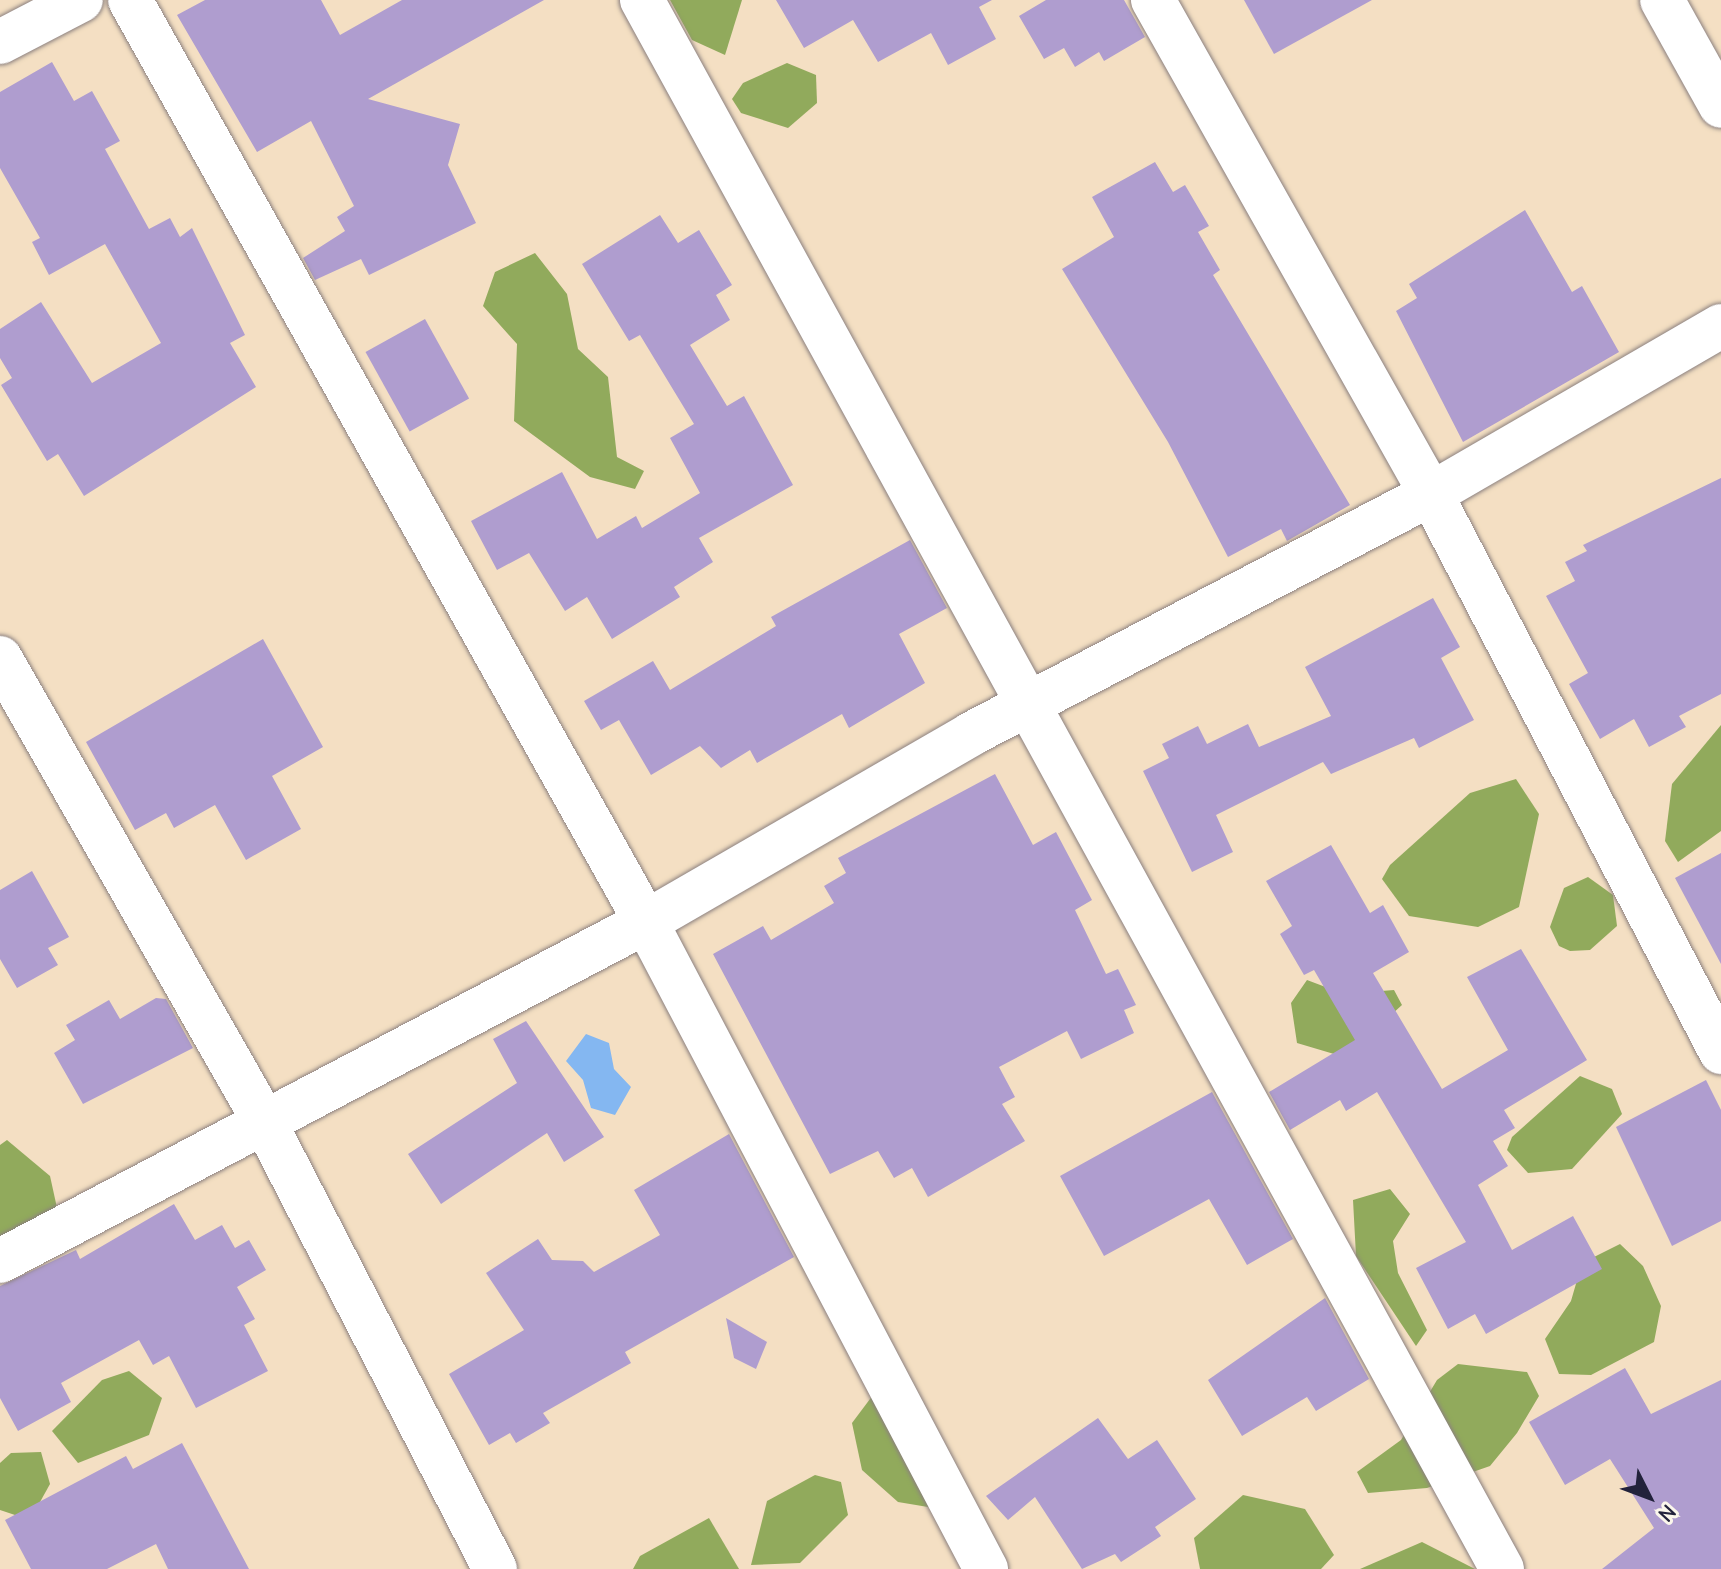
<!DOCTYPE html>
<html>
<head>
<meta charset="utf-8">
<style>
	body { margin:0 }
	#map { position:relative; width:1721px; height:1569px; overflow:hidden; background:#f4dfc3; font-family:"Comic Neue",sans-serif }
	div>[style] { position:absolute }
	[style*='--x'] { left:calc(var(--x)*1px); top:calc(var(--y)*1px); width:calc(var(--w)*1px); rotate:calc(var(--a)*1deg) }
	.forest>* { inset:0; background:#91aa5c }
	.water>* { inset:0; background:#84b7f1 }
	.building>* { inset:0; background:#af9dcf; transform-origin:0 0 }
	.roads { filter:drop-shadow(0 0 2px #8b807f) drop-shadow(0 0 2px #8b807f) }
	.minor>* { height:44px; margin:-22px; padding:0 22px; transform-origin:22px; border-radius:22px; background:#fff }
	span { translate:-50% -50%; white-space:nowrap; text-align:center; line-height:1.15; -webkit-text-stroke:8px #fbf7ec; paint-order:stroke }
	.north { position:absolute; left:1609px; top:1457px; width:80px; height:80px; -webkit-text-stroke:6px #fbf7ec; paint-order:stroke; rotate:132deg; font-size:22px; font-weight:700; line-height:32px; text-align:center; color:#22223b }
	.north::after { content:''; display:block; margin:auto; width:28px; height:36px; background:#22223b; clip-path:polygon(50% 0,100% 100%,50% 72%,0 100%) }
</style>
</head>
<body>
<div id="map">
	<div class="forest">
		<i style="clip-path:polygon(670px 0,742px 0,725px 55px,692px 40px)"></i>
		<i style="clip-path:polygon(787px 63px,816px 75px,817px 103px,788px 128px,741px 113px,732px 99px,743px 83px)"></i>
		<i style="clip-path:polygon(535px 253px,567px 294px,578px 349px,608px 377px,617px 457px,644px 471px,635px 489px,590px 477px,514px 421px,517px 344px,483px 306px,495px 272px)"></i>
		<i style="clip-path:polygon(1721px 725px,1721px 831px,1678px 862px,1665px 841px,1672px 784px)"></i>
		<i style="clip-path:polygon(1516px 779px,1539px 814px,1519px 907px,1478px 927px,1409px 916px,1382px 879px,1390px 865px,1470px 793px)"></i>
		<i style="clip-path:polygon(1588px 877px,1613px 895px,1617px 926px,1590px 950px,1570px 951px,1559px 946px,1550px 927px,1564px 888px)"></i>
		<i style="clip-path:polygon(1307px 980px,1344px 994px,1394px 990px,1402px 1005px,1370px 1034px,1334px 1054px,1297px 1043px,1291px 1003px)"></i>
		<i style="clip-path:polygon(1580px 1076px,1612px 1089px,1622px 1114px,1572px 1169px,1528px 1173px,1507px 1150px,1512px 1137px)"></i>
		<i style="clip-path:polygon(7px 1140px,50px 1176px,59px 1217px,0 1246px,0 1145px)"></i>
		<i style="clip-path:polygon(1390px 1189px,1410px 1214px,1393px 1241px,1398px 1273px,1427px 1330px,1416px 1346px,1356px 1256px,1353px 1200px)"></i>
		<i style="clip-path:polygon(1620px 1244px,1643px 1266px,1661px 1306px,1654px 1342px,1591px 1375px,1559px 1374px,1545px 1339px,1571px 1301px,1582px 1263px)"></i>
		<i style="clip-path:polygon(1458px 1364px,1527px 1372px,1539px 1396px,1517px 1433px,1490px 1466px,1427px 1488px,1368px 1493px,1357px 1472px,1401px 1440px,1437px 1380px)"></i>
		<i style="clip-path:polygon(129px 1371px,162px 1398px,149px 1435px,78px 1463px,52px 1431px,102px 1380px)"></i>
		<i style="clip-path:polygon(879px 1387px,952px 1472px,928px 1507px,898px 1502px,862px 1470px,852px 1423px)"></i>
		<i style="clip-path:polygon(41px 1452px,50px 1484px,30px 1520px,0 1510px,0 1463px,11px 1453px)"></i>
		<i style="clip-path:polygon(815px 1475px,841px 1482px,848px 1515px,800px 1563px,751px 1565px,767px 1501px)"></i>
		<i style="clip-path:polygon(1243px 1495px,1305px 1509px,1334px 1555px,1321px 1569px,1200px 1569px,1194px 1538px)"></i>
		<i style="clip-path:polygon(709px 1518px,739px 1569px,633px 1569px,640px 1556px)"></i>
		<i style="clip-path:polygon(1422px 1542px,1475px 1569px,1360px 1569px)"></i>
	</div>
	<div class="water">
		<i style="clip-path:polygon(586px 1034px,609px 1043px,614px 1069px,631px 1087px,615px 1115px,591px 1108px,583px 1080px,566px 1061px)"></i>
	</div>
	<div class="building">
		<i style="clip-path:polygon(205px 0,321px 0,340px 35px,402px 0,544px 0,368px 99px,460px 124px,448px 165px,476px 223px,369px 275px,361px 259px,315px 280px,303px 258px,345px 231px,337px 217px,354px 206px,311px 121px,257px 152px,177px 15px)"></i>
		<i style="clip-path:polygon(776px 0,992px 0,979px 7px,996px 39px,948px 65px,931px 33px,878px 62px,853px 20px,804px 48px)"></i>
		<i style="clip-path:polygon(1046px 0,1124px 0,1145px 37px,1104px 61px,1099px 52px,1075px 67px,1064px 48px,1044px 59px,1019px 16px)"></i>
		<i style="clip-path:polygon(1244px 0,1372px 0,1274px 54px)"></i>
		<i style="clip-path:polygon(52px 62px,74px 101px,92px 91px,120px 141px,105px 149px,149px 229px,170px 218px,180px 237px,192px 228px,245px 335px,230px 343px,256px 387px,84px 496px,58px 454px,47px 461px,1px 385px,12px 378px,0 358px,0 329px,41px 302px,92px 383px,161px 343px,105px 244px,49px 275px,32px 242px,40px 238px,0 168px,0 92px)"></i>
		<i style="clip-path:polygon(1155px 162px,1173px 192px,1185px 185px,1209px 226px,1198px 232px,1220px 270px,1213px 275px,1350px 505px,1287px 541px,1281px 529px,1228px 557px,1168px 442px,1062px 269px,1114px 237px,1092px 197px)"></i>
		<i style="clip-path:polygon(1525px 210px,1572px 292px,1582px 286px,1619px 352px,1463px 442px,1396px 311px,1417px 298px,1409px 284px)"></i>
		<i style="clip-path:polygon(660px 215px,678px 243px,699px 230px,732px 285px,716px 295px,730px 320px,690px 345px,727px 406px,744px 396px,793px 485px,699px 538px,713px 562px,674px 587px,680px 597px,612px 639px,587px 597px,565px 611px,529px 553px,497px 570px,471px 521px,562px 472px,597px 539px,636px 516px,642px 528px,700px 493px,670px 438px,694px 424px,640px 335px,629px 341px,582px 264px)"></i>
		<i style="left:425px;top:319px;width:91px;height:68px;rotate:61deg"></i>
		<i style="clip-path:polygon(1721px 478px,1721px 694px,1679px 716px,1686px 727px,1649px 747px,1634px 719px,1600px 739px,1569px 684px,1588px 673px,1546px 596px,1575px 581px,1565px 562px,1587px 551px,1583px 545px)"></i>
		<i style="clip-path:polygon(910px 540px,947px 608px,899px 634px,925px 683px,849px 728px,842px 714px,757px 763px,750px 750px,721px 768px,700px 746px,651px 775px,619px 720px,601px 730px,584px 701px,653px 661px,670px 690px,776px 626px,771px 617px)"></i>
		<i style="clip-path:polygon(1433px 598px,1460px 647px,1441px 658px,1474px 720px,1419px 748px,1414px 738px,1331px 774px,1323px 762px,1216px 815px,1233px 852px,1192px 872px,1143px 771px,1169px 758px,1162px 744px,1198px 726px,1207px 744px,1248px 724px,1259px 747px,1331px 716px,1305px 667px)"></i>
		<i style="clip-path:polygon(263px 639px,323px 747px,272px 776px,301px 829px,246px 860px,215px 805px,174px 828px,166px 813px,135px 830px,86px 742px)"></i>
		<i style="clip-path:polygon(995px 774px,1033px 845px,1056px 832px,1092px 900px,1075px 910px,1106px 974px,1118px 969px,1136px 1005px,1124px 1010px,1134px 1033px,1081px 1059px,1067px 1031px,999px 1067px,1015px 1097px,1002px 1104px,1025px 1141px,928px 1197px,912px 1168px,894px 1178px,878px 1151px,830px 1174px,713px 954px,763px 926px,771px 940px,834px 903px,824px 886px,846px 873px,838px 858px)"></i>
		<i style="clip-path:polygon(1331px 845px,1370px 913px,1383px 905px,1409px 952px,1373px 973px,1442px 1089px,1508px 1050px,1467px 977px,1521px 949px,1587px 1060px,1504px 1110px,1515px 1128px,1493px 1141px,1508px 1166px,1478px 1185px,1512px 1250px,1573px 1216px,1602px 1269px,1486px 1334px,1475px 1314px,1448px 1329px,1416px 1268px,1466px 1242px,1377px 1092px,1346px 1111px,1340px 1100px,1290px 1130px,1269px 1092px,1355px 1040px,1314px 970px,1304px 975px,1280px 934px,1292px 926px,1266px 881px)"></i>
		<i style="clip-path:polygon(1721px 853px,1721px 964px,1675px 878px)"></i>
		<i style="clip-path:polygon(32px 871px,69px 937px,48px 948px,58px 965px,17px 988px,0 959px,0 890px)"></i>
		<i style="clip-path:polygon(156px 998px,166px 999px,193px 1048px,83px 1104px,54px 1053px,75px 1040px,66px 1025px,109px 1000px,120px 1019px)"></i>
		<i style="clip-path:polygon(526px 1021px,604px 1137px,564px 1162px,547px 1133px,441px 1204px,408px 1154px,517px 1083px,493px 1039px)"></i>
		<i style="clip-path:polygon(1706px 1080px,1721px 1110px,1721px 1221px,1672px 1246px,1616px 1127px)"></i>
		<i style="clip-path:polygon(1212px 1092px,1293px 1239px,1247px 1265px,1209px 1199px,1104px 1256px,1060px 1176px)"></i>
		<i style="clip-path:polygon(729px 1134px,794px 1257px,625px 1352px,631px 1363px,543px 1413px,550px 1423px,516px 1443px,510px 1433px,489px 1445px,449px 1374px,524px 1330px,486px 1273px,538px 1239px,552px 1260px,583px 1261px,594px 1272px,660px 1235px,634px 1190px)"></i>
		<i style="clip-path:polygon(174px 1204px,195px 1240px,222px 1225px,235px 1248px,249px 1240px,266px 1270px,237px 1287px,255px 1319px,244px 1325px,268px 1371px,196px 1408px,169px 1356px,153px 1365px,139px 1340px,61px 1383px,71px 1402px,18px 1431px,0 1398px,0 1286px,76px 1250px,80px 1259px)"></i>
		<i style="clip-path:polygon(1325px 1298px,1369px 1379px,1316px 1411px,1307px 1397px,1242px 1436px,1208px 1380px)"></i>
		<i style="clip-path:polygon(726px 1318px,767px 1342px,756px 1369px,734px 1358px)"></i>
		<i style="clip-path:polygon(1625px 1368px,1651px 1414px,1721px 1380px,1721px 1569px,1602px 1569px,1654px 1528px,1610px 1459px,1565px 1485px,1529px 1422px)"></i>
		<i style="clip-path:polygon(1098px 1418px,1128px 1459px,1157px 1440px,1196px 1499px,1155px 1527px,1161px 1536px,1121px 1562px,1115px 1554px,1082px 1569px,1035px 1497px,1008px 1520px,986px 1496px)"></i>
		<i style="clip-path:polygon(182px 1443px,249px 1569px,168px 1569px,156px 1544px,107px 1569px,31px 1569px,5px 1520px,126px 1456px,133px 1469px)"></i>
	</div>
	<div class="roads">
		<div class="minor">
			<i style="--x:130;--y:0;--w:1057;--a:60.77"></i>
			<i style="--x:646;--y:922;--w:731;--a:62.28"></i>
			<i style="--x:642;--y:0;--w:1789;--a:61.27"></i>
			<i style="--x:1153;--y:0;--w:567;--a:60.63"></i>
			<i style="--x:1431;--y:494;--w:629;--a:62.54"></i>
			<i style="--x:1662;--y:0;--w:121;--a:60.9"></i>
			<i style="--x:0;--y:42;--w:91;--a:-27.4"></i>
			<i style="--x:0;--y:658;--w:533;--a:60.31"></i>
			<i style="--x:264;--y:1121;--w:504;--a:62.72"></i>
			<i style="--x:0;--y:1261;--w:730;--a:-27.69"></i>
			<i style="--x:646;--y:922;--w:375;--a:-30"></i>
			<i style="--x:971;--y:734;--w:519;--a:-27.55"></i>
			<i style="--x:1431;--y:494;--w:335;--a:-30.1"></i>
		</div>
	</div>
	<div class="north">N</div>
</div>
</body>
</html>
